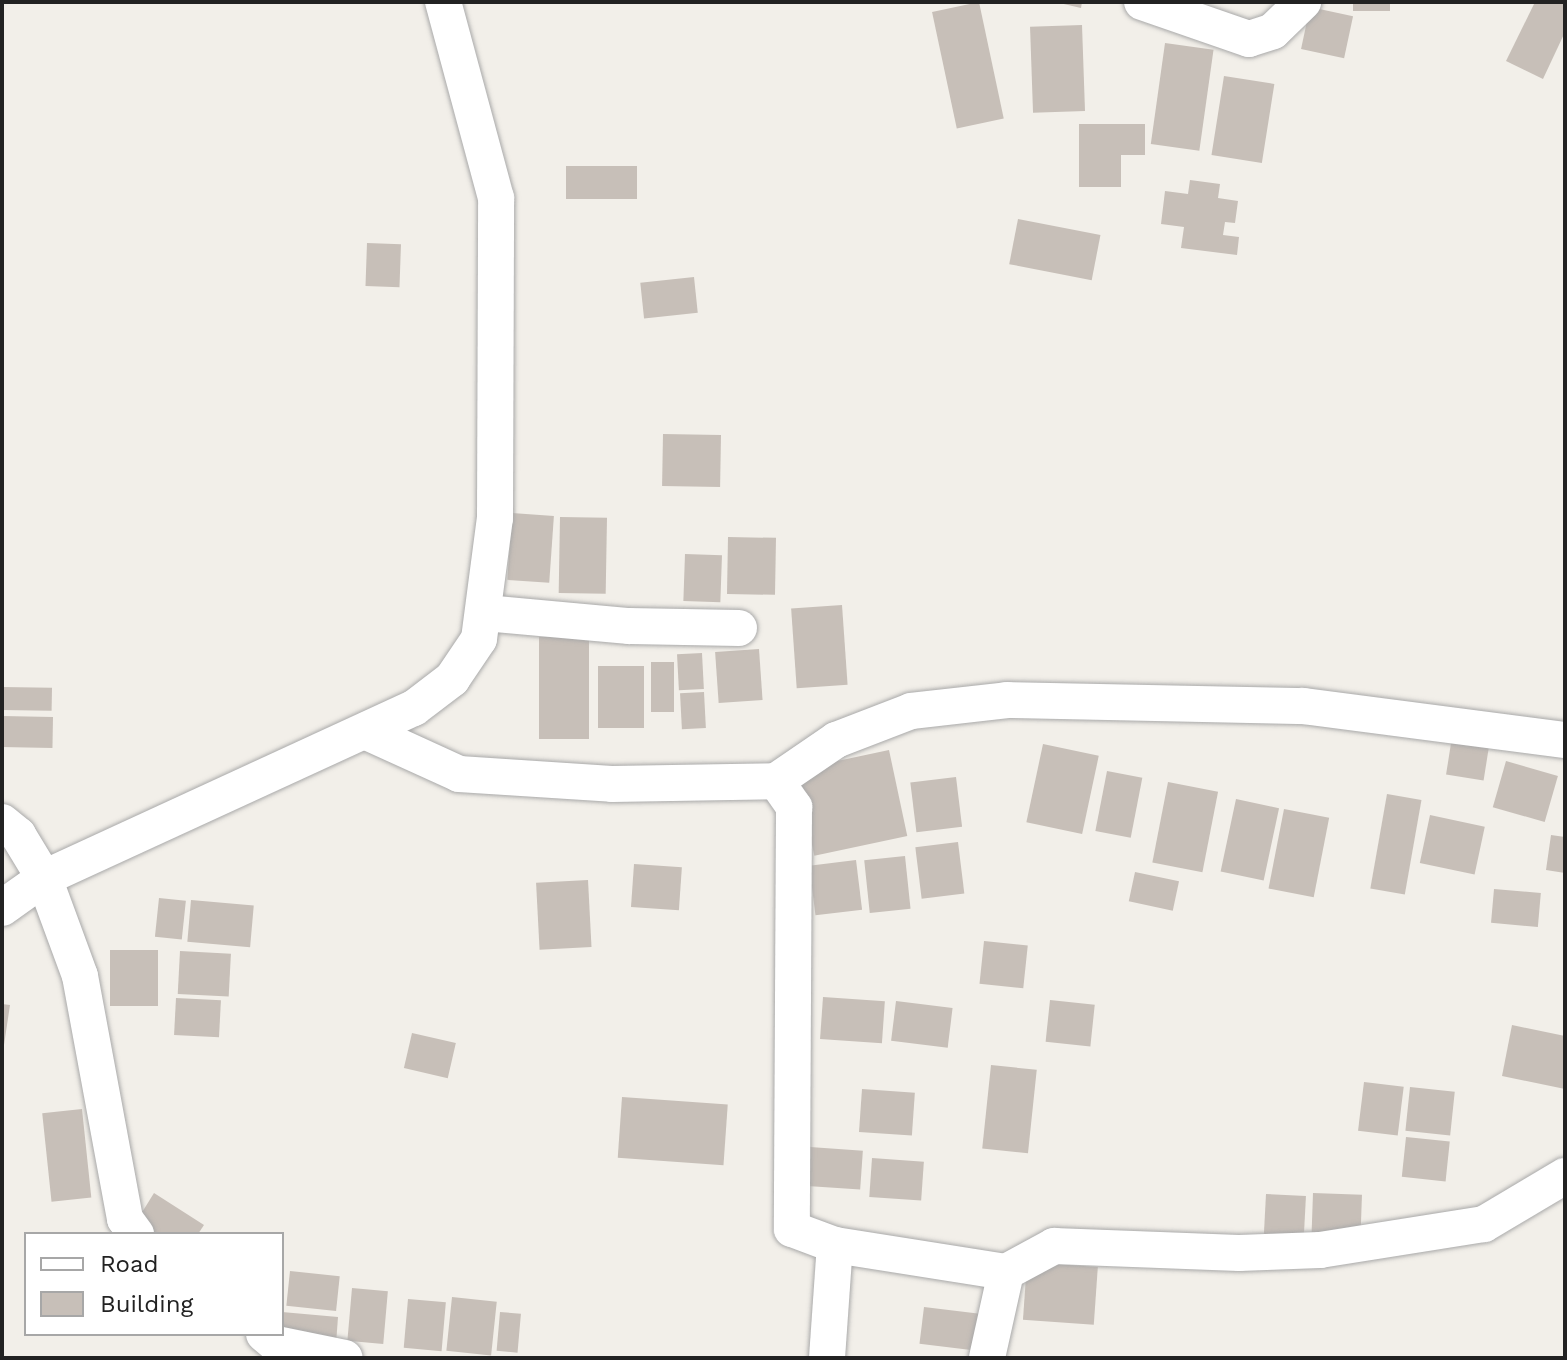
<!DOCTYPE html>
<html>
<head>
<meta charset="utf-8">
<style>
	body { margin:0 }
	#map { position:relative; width:1567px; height:1360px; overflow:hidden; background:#f2efe9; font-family:"Work Sans",sans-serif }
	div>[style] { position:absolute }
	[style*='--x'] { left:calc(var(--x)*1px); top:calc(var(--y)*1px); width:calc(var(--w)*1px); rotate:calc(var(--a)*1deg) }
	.building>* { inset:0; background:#c7bfb8; transform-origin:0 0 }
	.roads { filter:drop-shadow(0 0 2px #a9a9a9) drop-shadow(0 0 2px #a9a9a9) }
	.minor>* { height:36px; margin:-18px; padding:0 18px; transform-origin:18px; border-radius:18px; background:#fff }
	span { translate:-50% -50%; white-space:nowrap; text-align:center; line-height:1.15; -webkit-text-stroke:7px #fff; paint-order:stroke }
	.frame { position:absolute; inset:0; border:4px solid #222; pointer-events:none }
	.legend { position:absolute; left:24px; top:1232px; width:260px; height:104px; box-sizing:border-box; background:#fff; border:2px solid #a7a7a7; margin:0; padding:10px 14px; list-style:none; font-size:24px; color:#222 }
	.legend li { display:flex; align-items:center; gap:16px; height:40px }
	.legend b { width:40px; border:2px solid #a7a7a7 }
</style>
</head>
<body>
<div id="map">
	<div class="building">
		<i style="left:979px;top:2px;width:119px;height:48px;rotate:78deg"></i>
		<i style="clip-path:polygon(1055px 2px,1082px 2px,1081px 8px)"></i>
		<i style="left:1353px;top:2px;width:37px;height:9px"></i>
		<i style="clip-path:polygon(1535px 2px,1565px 2px,1565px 32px,1543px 79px,1506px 61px)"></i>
		<i style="left:1310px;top:7px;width:44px;height:43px;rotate:12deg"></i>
		<i style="left:1082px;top:25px;width:86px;height:52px;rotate:88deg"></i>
		<i style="left:1165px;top:43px;width:49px;height:102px;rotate:8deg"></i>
		<i style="left:1224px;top:76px;width:51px;height:80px;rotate:9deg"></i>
		<i style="clip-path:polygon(1079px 124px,1145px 124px,1145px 155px,1121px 155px,1121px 187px,1079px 187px)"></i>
		<i style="left:566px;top:166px;width:71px;height:33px"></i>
		<i style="clip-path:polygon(1190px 180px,1220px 184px,1218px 198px,1238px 201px,1235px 223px,1225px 222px,1223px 235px,1239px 237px,1237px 255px,1181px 248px,1184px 227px,1161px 224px,1165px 191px,1188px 194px)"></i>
		<i style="left:1018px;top:219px;width:84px;height:46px;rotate:11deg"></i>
		<i style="left:367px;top:243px;width:34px;height:43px;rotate:2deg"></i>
		<i style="left:694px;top:277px;width:36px;height:54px;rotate:84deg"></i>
		<i style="left:663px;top:434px;width:58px;height:52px;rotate:1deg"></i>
		<i style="left:512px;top:513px;width:42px;height:67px;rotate:4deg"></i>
		<i style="left:560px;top:517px;width:47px;height:76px;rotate:1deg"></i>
		<i style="left:728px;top:537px;width:48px;height:57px;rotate:1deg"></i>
		<i style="left:685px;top:554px;width:37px;height:47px;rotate:2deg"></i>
		<i style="left:842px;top:605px;width:80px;height:51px;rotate:86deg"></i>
		<i style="left:539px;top:637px;width:50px;height:102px"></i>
		<i style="left:759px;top:649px;width:51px;height:44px;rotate:86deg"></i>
		<i style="left:702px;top:653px;width:36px;height:25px;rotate:87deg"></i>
		<i style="left:651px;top:662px;width:23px;height:50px"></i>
		<i style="left:598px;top:666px;width:46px;height:62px"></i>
		<i style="left:2px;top:687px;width:50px;height:23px;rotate:1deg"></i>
		<i style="left:704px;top:692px;width:36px;height:24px;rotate:87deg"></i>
		<i style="left:2px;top:716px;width:51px;height:31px;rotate:1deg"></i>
		<i style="left:1452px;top:737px;width:38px;height:38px;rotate:9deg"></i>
		<i style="left:1043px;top:744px;width:57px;height:80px;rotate:12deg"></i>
		<i style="left:889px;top:750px;width:88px;height:95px;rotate:78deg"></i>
		<i style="left:1506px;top:761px;width:54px;height:48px;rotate:16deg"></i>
		<i style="left:1107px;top:771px;width:36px;height:61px;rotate:11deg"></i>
		<i style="left:956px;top:777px;width:50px;height:46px;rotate:83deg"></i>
		<i style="left:1168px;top:782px;width:51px;height:82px;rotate:11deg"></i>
		<i style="left:1387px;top:794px;width:35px;height:96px;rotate:10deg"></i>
		<i style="left:1236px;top:799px;width:44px;height:74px;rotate:12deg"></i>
		<i style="left:1284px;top:809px;width:46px;height:81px;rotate:11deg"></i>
		<i style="left:1430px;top:815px;width:56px;height:49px;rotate:12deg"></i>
		<i style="clip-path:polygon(1551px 835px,1565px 837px,1565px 873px,1546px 870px)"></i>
		<i style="left:958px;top:842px;width:52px;height:43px;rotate:83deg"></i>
		<i style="left:905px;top:856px;width:53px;height:41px;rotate:84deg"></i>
		<i style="left:856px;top:860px;width:50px;height:47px;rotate:83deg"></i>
		<i style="left:634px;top:864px;width:48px;height:43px;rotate:4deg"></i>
		<i style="left:1135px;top:872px;width:45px;height:30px;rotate:12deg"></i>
		<i style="left:588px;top:880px;width:67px;height:52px;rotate:87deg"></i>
		<i style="left:1494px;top:889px;width:47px;height:34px;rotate:5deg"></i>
		<i style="left:159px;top:898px;width:27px;height:39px;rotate:6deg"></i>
		<i style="left:191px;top:900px;width:63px;height:42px;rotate:5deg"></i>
		<i style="left:984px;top:941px;width:44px;height:43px;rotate:6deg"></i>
		<i style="left:110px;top:950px;width:48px;height:56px"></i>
		<i style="left:180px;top:951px;width:51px;height:43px;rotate:3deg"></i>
		<i style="left:823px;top:997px;width:62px;height:42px;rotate:4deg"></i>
		<i style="left:176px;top:998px;width:45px;height:37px;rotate:3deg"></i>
		<i style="left:1050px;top:1000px;width:45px;height:42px;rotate:6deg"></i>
		<i style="left:896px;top:1001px;width:57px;height:40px;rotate:7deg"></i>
		<i style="clip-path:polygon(2px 1004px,10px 1005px,4px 1045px,2px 1044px)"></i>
		<i style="clip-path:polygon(1512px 1025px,1565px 1036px,1565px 1089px,1502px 1076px)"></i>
		<i style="left:412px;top:1033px;width:45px;height:36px;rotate:13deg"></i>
		<i style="left:991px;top:1065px;width:46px;height:84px;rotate:6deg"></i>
		<i style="left:1364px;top:1082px;width:40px;height:49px;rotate:7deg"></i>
		<i style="left:1410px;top:1087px;width:45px;height:44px;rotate:6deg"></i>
		<i style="left:862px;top:1089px;width:53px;height:43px;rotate:4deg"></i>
		<i style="left:622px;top:1097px;width:106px;height:61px;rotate:4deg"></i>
		<i style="left:82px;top:1109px;width:89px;height:40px;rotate:84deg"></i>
		<i style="left:1406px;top:1137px;width:44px;height:40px;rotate:6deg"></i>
		<i style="left:810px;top:1147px;width:53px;height:39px;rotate:4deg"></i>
		<i style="left:872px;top:1158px;width:52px;height:39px;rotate:4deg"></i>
		<i style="clip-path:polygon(154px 1193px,204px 1225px,198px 1234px,154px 1234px,136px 1222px)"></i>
		<i style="left:1313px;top:1193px;width:49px;height:40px;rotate:2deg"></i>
		<i style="left:1266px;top:1194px;width:40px;height:46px;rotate:3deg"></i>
		<i style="left:1027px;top:1262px;width:71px;height:58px;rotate:4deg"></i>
		<i style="left:290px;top:1271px;width:50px;height:35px;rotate:6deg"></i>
		<i style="left:352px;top:1288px;width:36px;height:53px;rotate:5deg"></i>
		<i style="left:452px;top:1297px;width:45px;height:54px;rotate:6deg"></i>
		<i style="left:408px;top:1299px;width:38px;height:49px;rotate:5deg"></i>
		<i style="left:924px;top:1307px;width:56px;height:37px;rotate:7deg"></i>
		<i style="clip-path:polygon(282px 1312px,338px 1317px,336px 1344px,282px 1334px)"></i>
		<i style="left:500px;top:1312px;width:21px;height:39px;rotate:5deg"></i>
	</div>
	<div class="roads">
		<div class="minor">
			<i style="--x:1142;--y:2;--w:113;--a:19.1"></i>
			<i style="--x:1249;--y:39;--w:25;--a:-18"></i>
			<i style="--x:1273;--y:31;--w:42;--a:-44"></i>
			<i style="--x:485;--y:613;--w:145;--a:5.2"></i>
			<i style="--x:629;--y:626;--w:110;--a:1"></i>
			<i style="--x:367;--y:732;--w:101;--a:24.5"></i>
			<i style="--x:459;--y:774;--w:153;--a:3.7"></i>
			<i style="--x:612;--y:784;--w:164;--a:-1"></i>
			<i style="--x:776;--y:781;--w:32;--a:55"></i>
			<i style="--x:794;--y:807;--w:422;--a:90.3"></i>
			<i style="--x:792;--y:1229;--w:46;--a:20.4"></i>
			<i style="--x:835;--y:1245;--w:173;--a:9"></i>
			<i style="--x:1006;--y:1272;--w:88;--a:102.5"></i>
			<i style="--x:776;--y:781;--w:73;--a:-34.3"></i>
			<i style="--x:836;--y:740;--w:80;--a:-21.1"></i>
			<i style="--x:911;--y:711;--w:97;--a:-6.5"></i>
			<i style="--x:1007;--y:700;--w:296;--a:1.2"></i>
			<i style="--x:1303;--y:706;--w:264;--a:7.4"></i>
			<i style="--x:2;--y:822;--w:21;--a:39"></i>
			<i style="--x:18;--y:835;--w:50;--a:58.8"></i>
			<i style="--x:44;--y:878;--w:104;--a:69.8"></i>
			<i style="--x:80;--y:976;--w:247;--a:79.5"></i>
			<i style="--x:125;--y:1219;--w:19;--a:54"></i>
			<i style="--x:2;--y:908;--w:52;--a:-35.5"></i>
			<i style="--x:44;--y:878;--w:407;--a:-24.7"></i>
			<i style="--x:414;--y:708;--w:48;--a:-37.3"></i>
			<i style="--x:452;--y:679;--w:48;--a:-56"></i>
			<i style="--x:479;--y:639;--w:122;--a:-82.5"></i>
			<i style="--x:495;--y:518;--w:320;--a:-89.8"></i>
			<i style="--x:496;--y:198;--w:203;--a:-105.1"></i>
			<i style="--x:1006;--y:1272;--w:55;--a:-28.4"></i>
			<i style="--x:1054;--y:1246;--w:185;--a:2.2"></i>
			<i style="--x:1239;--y:1253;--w:81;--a:-2.1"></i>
			<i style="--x:1320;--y:1250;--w:166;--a:-9"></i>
			<i style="--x:1484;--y:1224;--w:94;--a:-30.7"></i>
			<i style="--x:264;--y:1334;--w:16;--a:40"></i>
			<i style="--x:276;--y:1344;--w:70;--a:11.5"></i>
			<i style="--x:827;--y:1358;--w:113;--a:-86"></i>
		</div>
	</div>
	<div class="frame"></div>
	<ul class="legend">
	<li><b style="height:10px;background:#fff"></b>Road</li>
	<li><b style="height:22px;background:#c7bfb8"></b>Building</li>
	</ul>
</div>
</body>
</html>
